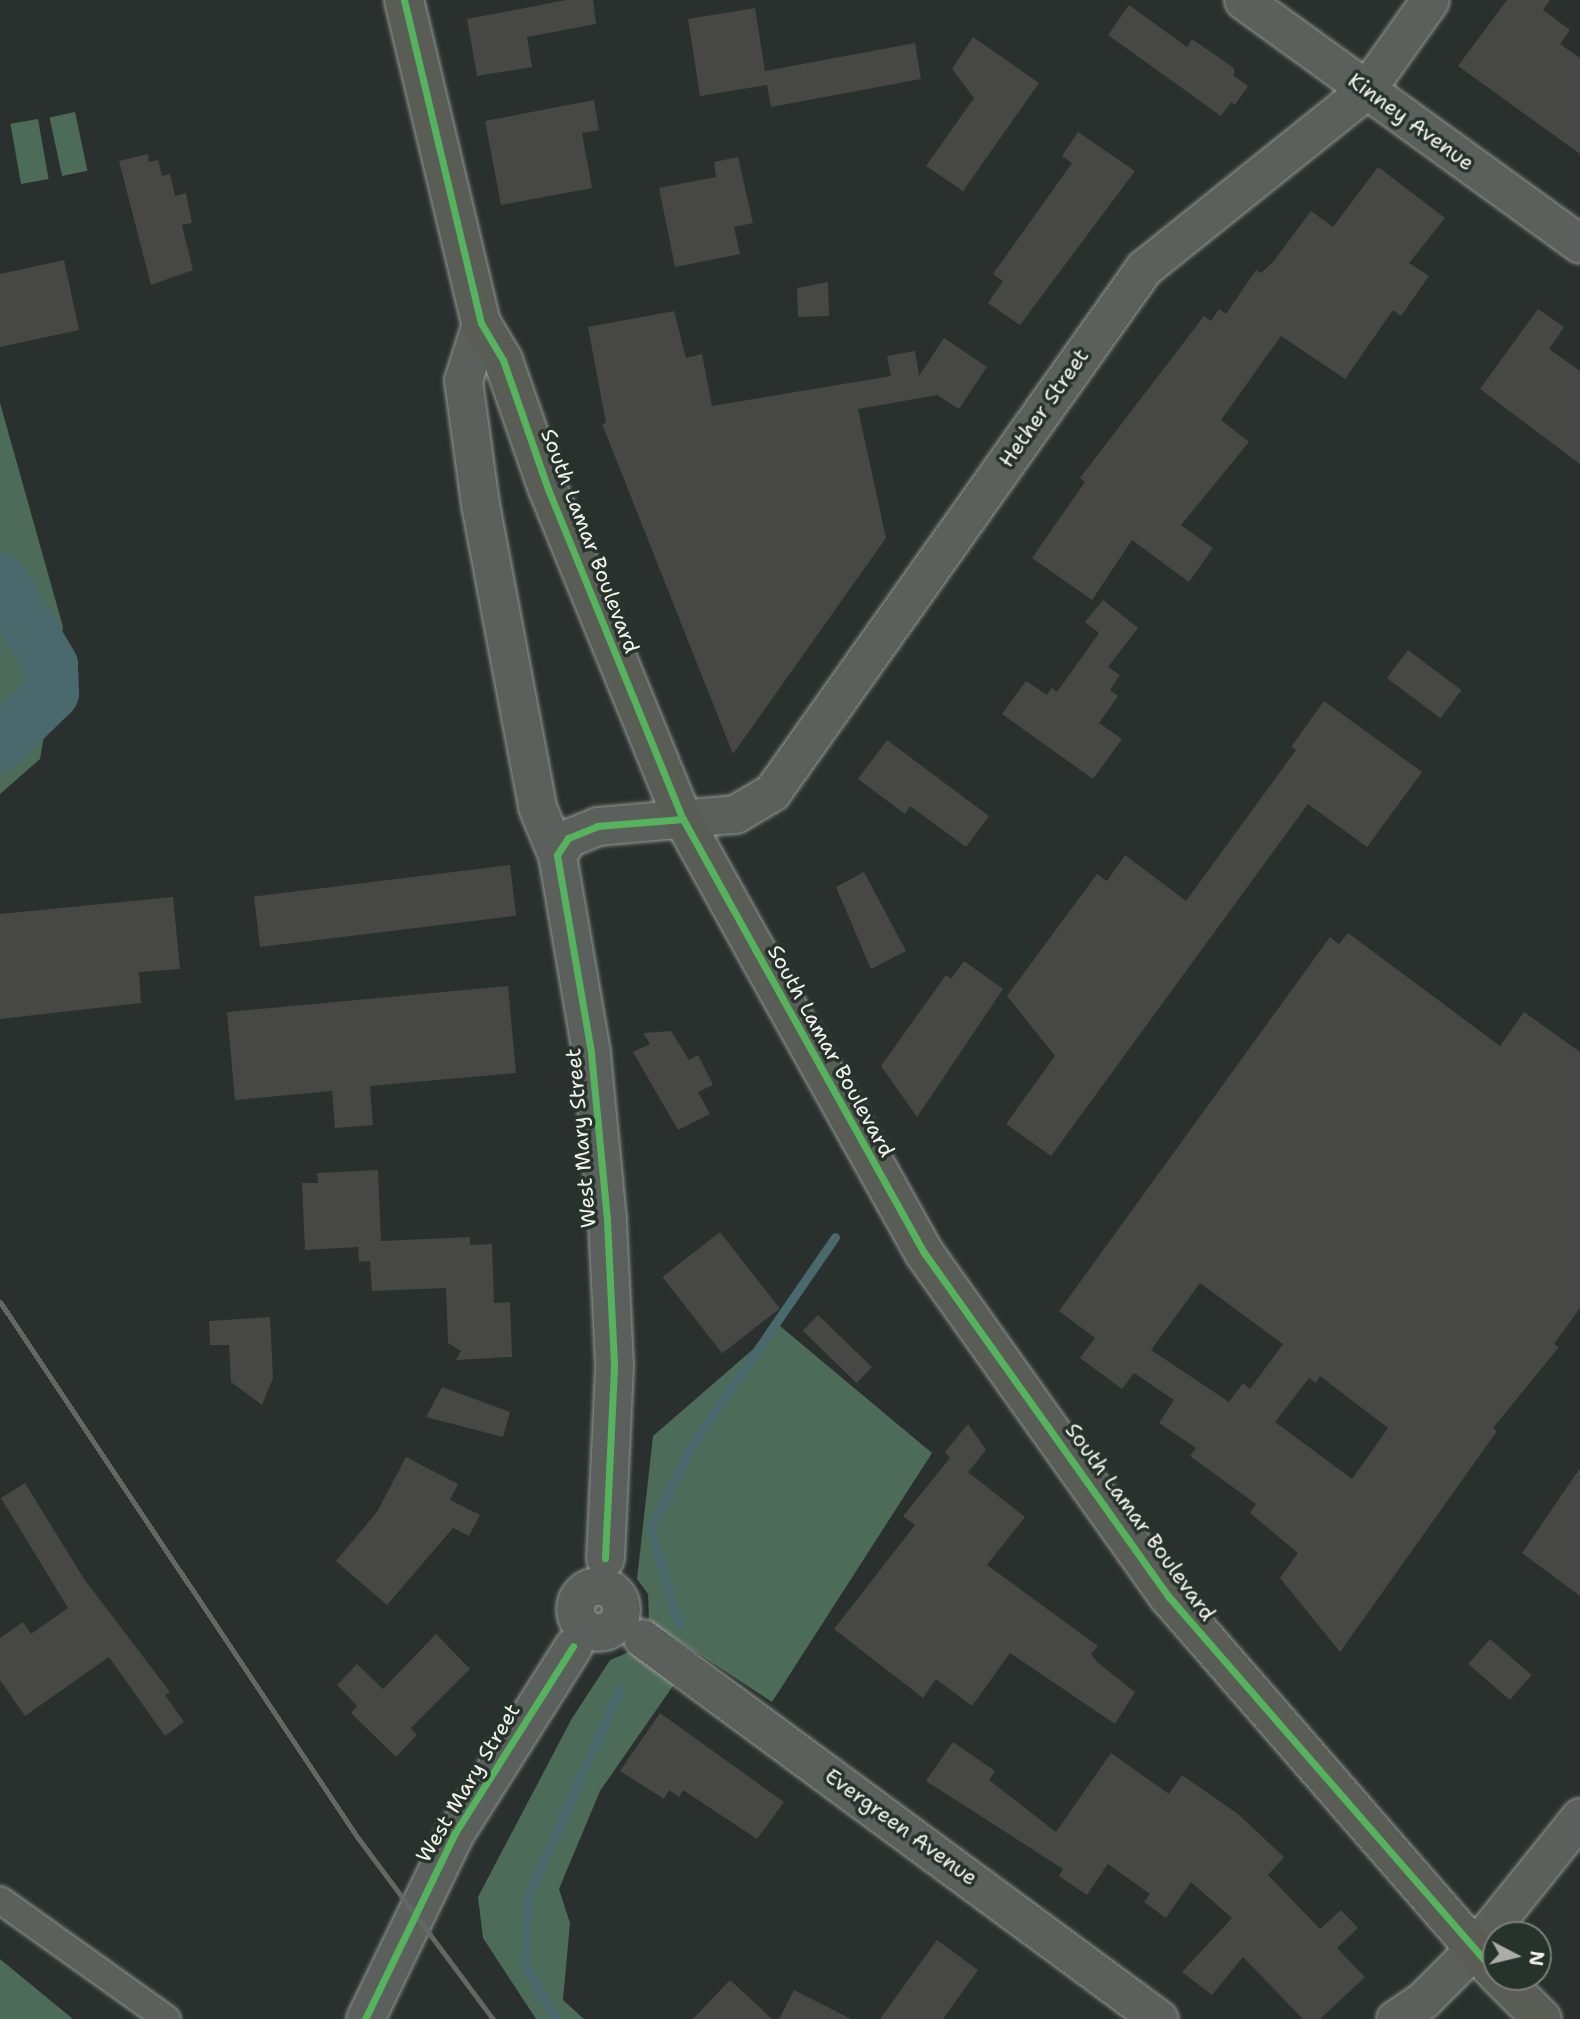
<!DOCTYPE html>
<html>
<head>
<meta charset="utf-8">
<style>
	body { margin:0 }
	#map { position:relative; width:1580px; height:2019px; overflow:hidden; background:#29302d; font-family:"Shantell Sans",sans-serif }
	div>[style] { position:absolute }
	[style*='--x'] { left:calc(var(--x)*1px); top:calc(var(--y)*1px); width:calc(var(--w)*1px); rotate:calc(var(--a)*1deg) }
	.green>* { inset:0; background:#4c6b58; transform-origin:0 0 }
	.stream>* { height:9px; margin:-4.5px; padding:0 4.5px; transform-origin:4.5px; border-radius:4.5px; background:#49696d }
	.river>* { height:54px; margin:-27px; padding:0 27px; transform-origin:27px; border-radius:27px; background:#49696d }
	.building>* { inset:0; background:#474845; transform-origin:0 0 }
	.roads { filter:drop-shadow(0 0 2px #969996) drop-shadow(0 0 2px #969996) }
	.street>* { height:26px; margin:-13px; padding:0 13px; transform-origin:13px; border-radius:13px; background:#5c605c }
	.secondary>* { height:37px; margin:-18.5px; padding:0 18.5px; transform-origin:18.5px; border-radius:18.5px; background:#5c605c }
	.secondary>.ring { margin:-18.5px; padding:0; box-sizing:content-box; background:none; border:37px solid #5c605c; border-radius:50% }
	.primary>* { height:38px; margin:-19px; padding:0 19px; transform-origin:19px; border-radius:19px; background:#5a5d56 }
	.rail>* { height:5px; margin:-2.5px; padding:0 2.5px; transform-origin:2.5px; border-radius:2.5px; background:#646764 }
	.cycleway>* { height:7px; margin:-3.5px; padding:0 3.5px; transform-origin:3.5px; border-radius:3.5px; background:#56b35d }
	span { translate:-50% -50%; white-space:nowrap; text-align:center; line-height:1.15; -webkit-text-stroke:7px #26332d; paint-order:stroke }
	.street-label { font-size:21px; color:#f4f1e8 }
	.north { position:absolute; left:1482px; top:1921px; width:70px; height:70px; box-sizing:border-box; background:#26332d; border:2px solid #787f78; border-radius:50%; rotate:97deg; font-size:19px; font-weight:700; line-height:28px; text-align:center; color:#f4f1e8 }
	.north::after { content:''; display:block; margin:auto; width:24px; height:32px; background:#adada7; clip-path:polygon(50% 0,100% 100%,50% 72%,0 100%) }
</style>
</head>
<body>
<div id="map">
	<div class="green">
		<i style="left:75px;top:112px;width:60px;height:26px;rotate:78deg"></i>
		<i style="left:38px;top:119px;width:61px;height:28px;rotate:80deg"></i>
		<i style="clip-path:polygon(0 403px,63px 627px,40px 759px,0 794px)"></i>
		<i style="clip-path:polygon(780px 1326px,932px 1453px,772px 1702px,649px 1621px,648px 1594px,637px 1579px,653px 1436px)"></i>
		<i style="clip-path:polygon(629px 1652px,675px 1683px,600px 1791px,559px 1889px,570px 1923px,563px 2000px,584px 2019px,536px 2019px,483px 1938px,478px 1897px,571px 1720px,610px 1660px)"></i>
		<i style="clip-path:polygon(0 1959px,73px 2019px,0 2019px)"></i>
	</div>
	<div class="stream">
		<i style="--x:678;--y:1624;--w:100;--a:-105.7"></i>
		<i style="--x:651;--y:1528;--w:95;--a:-63.7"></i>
		<i style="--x:693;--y:1443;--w:250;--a:-55.4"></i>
		<i style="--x:555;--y:2019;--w:62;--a:-119.1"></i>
		<i style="--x:525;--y:1965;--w:69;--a:-87.5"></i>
		<i style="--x:528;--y:1896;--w:227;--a:-66.1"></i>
	</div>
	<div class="river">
		<i style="--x:0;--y:579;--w:100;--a:59.3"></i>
		<i style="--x:51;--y:665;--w:28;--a:88"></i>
		<i style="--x:52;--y:693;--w:73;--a:135.6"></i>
	</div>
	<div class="building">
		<i style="clip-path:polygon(566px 0,593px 0,596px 24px,527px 37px,532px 67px,477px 76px,467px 19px)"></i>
		<i style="clip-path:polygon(1507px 0,1550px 0,1543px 10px,1570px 30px,1560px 44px,1580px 58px,1580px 154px,1458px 66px)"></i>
		<i style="clip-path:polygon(1129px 5px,1187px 47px,1192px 39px,1234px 68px,1234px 76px,1248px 86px,1235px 105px,1231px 102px,1221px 116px,1108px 35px)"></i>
		<i style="clip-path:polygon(755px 8px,765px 71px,915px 43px,921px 79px,771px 107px,767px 85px,700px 96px,688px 19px)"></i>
		<i style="clip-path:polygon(973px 37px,1039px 83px,963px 191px,926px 166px,974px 98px,952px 69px)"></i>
		<i style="clip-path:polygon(594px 100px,599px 130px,582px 133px,592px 188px,501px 205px,485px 121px)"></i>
		<i style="clip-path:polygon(1078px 132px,1135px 171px,1020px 325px,988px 303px,1003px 281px,993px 274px,1072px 163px,1062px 156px)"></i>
		<i style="clip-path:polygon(148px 154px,149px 162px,158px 160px,162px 176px,170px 174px,175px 196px,186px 193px,192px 223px,182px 225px,193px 270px,151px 285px,119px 161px)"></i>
		<i style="clip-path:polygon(738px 157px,753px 223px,734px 227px,740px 254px,675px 267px,659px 188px,716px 177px,714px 162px)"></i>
		<i style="clip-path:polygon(1378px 167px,1445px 218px,1409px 263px,1429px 276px,1401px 316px,1393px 310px,1345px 379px,1281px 336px,1221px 420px,1249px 442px,1181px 525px,1213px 548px,1189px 582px,1132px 540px,1092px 600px,1032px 558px,1085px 482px,1080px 478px,1204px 316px,1211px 321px,1219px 309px,1226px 314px,1256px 270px,1261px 273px,1273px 262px,1311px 211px,1333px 227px)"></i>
		<i style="clip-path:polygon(64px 260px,79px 330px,0 347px,0 274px)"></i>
		<i style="clip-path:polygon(828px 282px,829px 316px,798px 317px,797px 288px)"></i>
		<i style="clip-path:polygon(1538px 309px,1564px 327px,1549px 349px,1580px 371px,1580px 464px,1480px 389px)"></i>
		<i style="clip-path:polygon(674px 311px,686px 358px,702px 354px,712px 406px,891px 376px,887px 356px,915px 351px,919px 376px,944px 338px,987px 367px,959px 409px,937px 395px,858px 409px,886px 538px,733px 754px,602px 424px,606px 423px,588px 327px)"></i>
		<i style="clip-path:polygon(1103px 600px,1138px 628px,1108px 667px,1120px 675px,1110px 690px,1118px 696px,1099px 723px,1122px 739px,1093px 779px,1002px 714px,1026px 681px,1047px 695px,1052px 688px,1057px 692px,1099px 633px,1085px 622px)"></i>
		<i style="left:1408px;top:650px;width:67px;height:35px;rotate:37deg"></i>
		<i style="clip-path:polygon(1324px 701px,1422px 772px,1367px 847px,1308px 804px,1051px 1156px,1006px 1124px,1055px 1056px,1007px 996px,1097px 874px,1107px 881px,1125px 855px,1186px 901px,1296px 750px,1291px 747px)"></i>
		<i style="clip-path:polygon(887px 740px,989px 816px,966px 847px,910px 806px,905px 814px,858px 779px)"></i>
		<i style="left:510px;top:865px;width:51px;height:258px;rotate:83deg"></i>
		<i style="clip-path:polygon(864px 872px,906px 951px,871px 969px,836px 887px)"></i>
		<i style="clip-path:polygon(173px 897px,180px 969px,139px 972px,141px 1003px,0 1019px,0 914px)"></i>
		<i style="clip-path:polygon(evenodd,1348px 933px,1500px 1046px,1524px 1012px,1580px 1052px,1580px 1308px,1554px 1344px,1559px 1347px,1493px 1428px,1497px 1431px,1340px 1652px,1280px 1578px,1298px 1553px,1250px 1513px,1256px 1504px,1190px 1456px,1196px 1448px,1159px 1423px,1174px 1400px,1134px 1373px,1122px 1389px,1080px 1358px,1095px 1338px,1059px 1311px,1330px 937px,1339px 944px,1348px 933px,1200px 1283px,1283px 1344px,1250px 1389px,1243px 1383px,1229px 1402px,1151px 1350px,1200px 1283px,1348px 933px,1320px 1376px,1388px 1428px,1352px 1479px,1275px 1422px,1309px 1378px,1316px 1383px,1320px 1376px)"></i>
		<i style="clip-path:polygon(964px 961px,1003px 989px,917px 1117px,881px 1066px,946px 975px,951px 979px)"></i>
		<i style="clip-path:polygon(508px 986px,516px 1073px,370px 1086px,373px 1125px,335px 1128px,332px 1091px,235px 1100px,227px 1012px)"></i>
		<i style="clip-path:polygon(671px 1031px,689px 1060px,698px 1055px,713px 1085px,698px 1092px,710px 1114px,678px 1130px,633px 1052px,650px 1044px,643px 1033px)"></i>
		<i style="clip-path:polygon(378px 1170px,381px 1241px,470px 1237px,470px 1245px,492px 1244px,494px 1303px,510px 1302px,512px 1357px,456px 1360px,461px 1351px,448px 1343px,446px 1288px,372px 1291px,370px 1261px,359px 1262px,358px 1247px,305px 1250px,302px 1183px,318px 1183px,317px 1173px)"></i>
		<i style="left:720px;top:1232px;width:97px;height:73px;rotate:52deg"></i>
		<i style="left:818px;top:1315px;width:75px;height:22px;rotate:44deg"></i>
		<i style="clip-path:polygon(270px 1317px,273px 1378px,262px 1405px,231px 1382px,229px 1345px,210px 1345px,209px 1321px)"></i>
		<i style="clip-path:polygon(442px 1387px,510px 1412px,503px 1437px,426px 1417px)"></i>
		<i style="clip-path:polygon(968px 1424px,986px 1450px,968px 1472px,1025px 1517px,987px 1565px,1098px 1646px,1091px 1654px,1097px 1662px,1135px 1692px,1115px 1724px,1010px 1653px,972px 1706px,936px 1679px,923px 1698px,834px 1629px,915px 1525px,903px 1516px,950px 1458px,945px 1452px)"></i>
		<i style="clip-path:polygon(406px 1457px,458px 1484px,450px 1500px,480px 1515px,469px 1536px,453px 1528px,387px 1605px,336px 1561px,377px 1512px)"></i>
		<i style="clip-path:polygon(1580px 1468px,1580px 1596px,1522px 1553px)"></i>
		<i style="clip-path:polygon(25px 1483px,84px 1579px,170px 1692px,165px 1695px,184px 1722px,165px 1736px,109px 1657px,25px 1716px,0 1680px,0 1638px,23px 1622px,31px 1634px,68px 1608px,1px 1498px)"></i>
		<i style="clip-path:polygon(436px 1634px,470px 1669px,411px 1728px,417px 1735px,396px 1757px,351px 1713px,357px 1706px,337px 1685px,357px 1664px,383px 1689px)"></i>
		<i style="left:1490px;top:1639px;width:55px;height:33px;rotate:41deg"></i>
		<i style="clip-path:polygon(660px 1713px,784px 1802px,757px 1839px,683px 1790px,679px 1797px,669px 1790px,664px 1799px,620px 1771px)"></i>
		<i style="clip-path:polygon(953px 1742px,995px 1771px,989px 1780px,1056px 1832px,1111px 1753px,1169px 1794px,1182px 1775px,1238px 1814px,1284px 1857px,1268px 1875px,1320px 1929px,1341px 1910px,1358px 1928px,1337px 1948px,1365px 1977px,1320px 2019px,1303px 2019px,1243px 1957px,1212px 1995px,1182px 1972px,1232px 1918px,1191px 1882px,1166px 1918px,1144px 1902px,1150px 1894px,1108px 1864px,1087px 1895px,1059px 1876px,1063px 1869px,926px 1781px)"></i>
		<i style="clip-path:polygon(937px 1940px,978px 1970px,943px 2019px,880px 2019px)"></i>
		<i style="clip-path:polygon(730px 1980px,772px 2019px,693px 2019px)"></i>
		<i style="clip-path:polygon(794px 1990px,851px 2019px,779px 2019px)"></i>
	</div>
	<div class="roads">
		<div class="street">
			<i style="--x:0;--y:1900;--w:205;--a:35.5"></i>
		</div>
		<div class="secondary">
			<i style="--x:1243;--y:0;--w:416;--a:35.9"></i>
			<i style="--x:481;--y:323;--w:60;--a:107.5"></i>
			<i style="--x:463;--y:380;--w:125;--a:82.2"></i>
			<i style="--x:480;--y:504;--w:308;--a:79.3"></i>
			<i style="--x:537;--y:807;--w:52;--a:67.4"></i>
			<i style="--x:605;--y:1558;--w:194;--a:-87.3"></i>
			<i style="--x:614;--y:1364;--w:145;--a:-92.8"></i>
			<i style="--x:607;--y:1219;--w:168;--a:-95.5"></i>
			<i style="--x:591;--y:1052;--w:200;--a:-99.8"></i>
			<i style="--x:557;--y:855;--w:20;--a:-57"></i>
			<i style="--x:568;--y:838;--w:31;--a:-22"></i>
			<i style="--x:597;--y:826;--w:139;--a:-5"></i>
			<i style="--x:735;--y:814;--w:43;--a:-30.7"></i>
			<i style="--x:772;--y:792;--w:643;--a:-54.63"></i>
			<i style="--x:1144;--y:268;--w:285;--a:-38.7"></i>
			<i style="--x:1366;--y:90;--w:110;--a:-54.6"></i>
			<i class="ring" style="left:575px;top:1586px;width:9px;height:9px"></i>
			<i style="--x:642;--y:1638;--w:642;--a:36.39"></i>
			<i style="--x:365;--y:2019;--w:207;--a:-64.2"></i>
			<i style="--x:455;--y:1833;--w:221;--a:-57.7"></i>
			<i style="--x:1395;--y:2019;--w:34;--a:-34"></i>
			<i style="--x:1423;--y:2000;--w:71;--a:-45"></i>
			<i style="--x:1473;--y:1950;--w:171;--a:-51.2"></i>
		</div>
		<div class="primary">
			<i style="--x:404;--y:0;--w:332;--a:76.6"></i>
			<i style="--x:481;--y:323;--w:43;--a:59.3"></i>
			<i style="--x:503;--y:360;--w:137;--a:70.8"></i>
			<i style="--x:548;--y:489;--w:357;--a:67.8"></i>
			<i style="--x:683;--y:819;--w:149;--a:61"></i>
			<i style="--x:755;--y:949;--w:349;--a:60.9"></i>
			<i style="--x:925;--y:1254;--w:421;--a:54.6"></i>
			<i style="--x:1169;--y:1597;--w:498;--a:49"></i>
			<i style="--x:1500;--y:1977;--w:59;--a:45"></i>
		</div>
	</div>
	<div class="rail">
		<i style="--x:0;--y:1302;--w:645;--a:56.26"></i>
		<i style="--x:358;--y:1838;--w:226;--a:53.3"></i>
	</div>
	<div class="cycleway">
		<i style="--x:404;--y:0;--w:332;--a:76.6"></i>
		<i style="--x:481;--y:323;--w:43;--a:59.3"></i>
		<i style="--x:503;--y:360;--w:137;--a:70.8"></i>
		<i style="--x:548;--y:489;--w:357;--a:67.8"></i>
		<i style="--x:683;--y:819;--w:149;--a:61"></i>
		<i style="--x:755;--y:949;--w:349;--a:60.9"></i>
		<i style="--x:925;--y:1254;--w:421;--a:54.6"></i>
		<i style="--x:1169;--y:1597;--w:498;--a:49"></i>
		<i style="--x:605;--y:1558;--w:194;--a:-87.3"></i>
		<i style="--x:614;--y:1364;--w:145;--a:-92.8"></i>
		<i style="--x:607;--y:1219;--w:168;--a:-95.5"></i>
		<i style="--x:591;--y:1052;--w:200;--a:-99.8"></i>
		<i style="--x:557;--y:855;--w:20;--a:-57"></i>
		<i style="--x:568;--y:838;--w:31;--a:-22"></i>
		<i style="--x:597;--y:826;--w:86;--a:-4.7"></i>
		<i style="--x:365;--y:2019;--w:207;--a:-64.2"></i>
		<i style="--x:455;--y:1833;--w:221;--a:-57.7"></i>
	</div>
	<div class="street-label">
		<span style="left:1411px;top:122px;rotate:36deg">Kinney Avenue</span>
		<span style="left:1044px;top:408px;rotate:-55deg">Hether Street</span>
		<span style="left:590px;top:541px;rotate:69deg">South Lamar Boulevard</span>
		<span style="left:831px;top:1051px;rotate:61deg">South Lamar Boulevard</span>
		<span style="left:581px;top:1138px;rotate:-95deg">West Mary Street</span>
		<span style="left:1140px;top:1522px;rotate:54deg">South Lamar Boulevard</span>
		<span style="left:468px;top:1783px;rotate:-59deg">West Mary Street</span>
		<span style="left:901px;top:1827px;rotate:36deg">Evergreen Avenue</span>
	</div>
	<div class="north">N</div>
</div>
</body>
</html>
